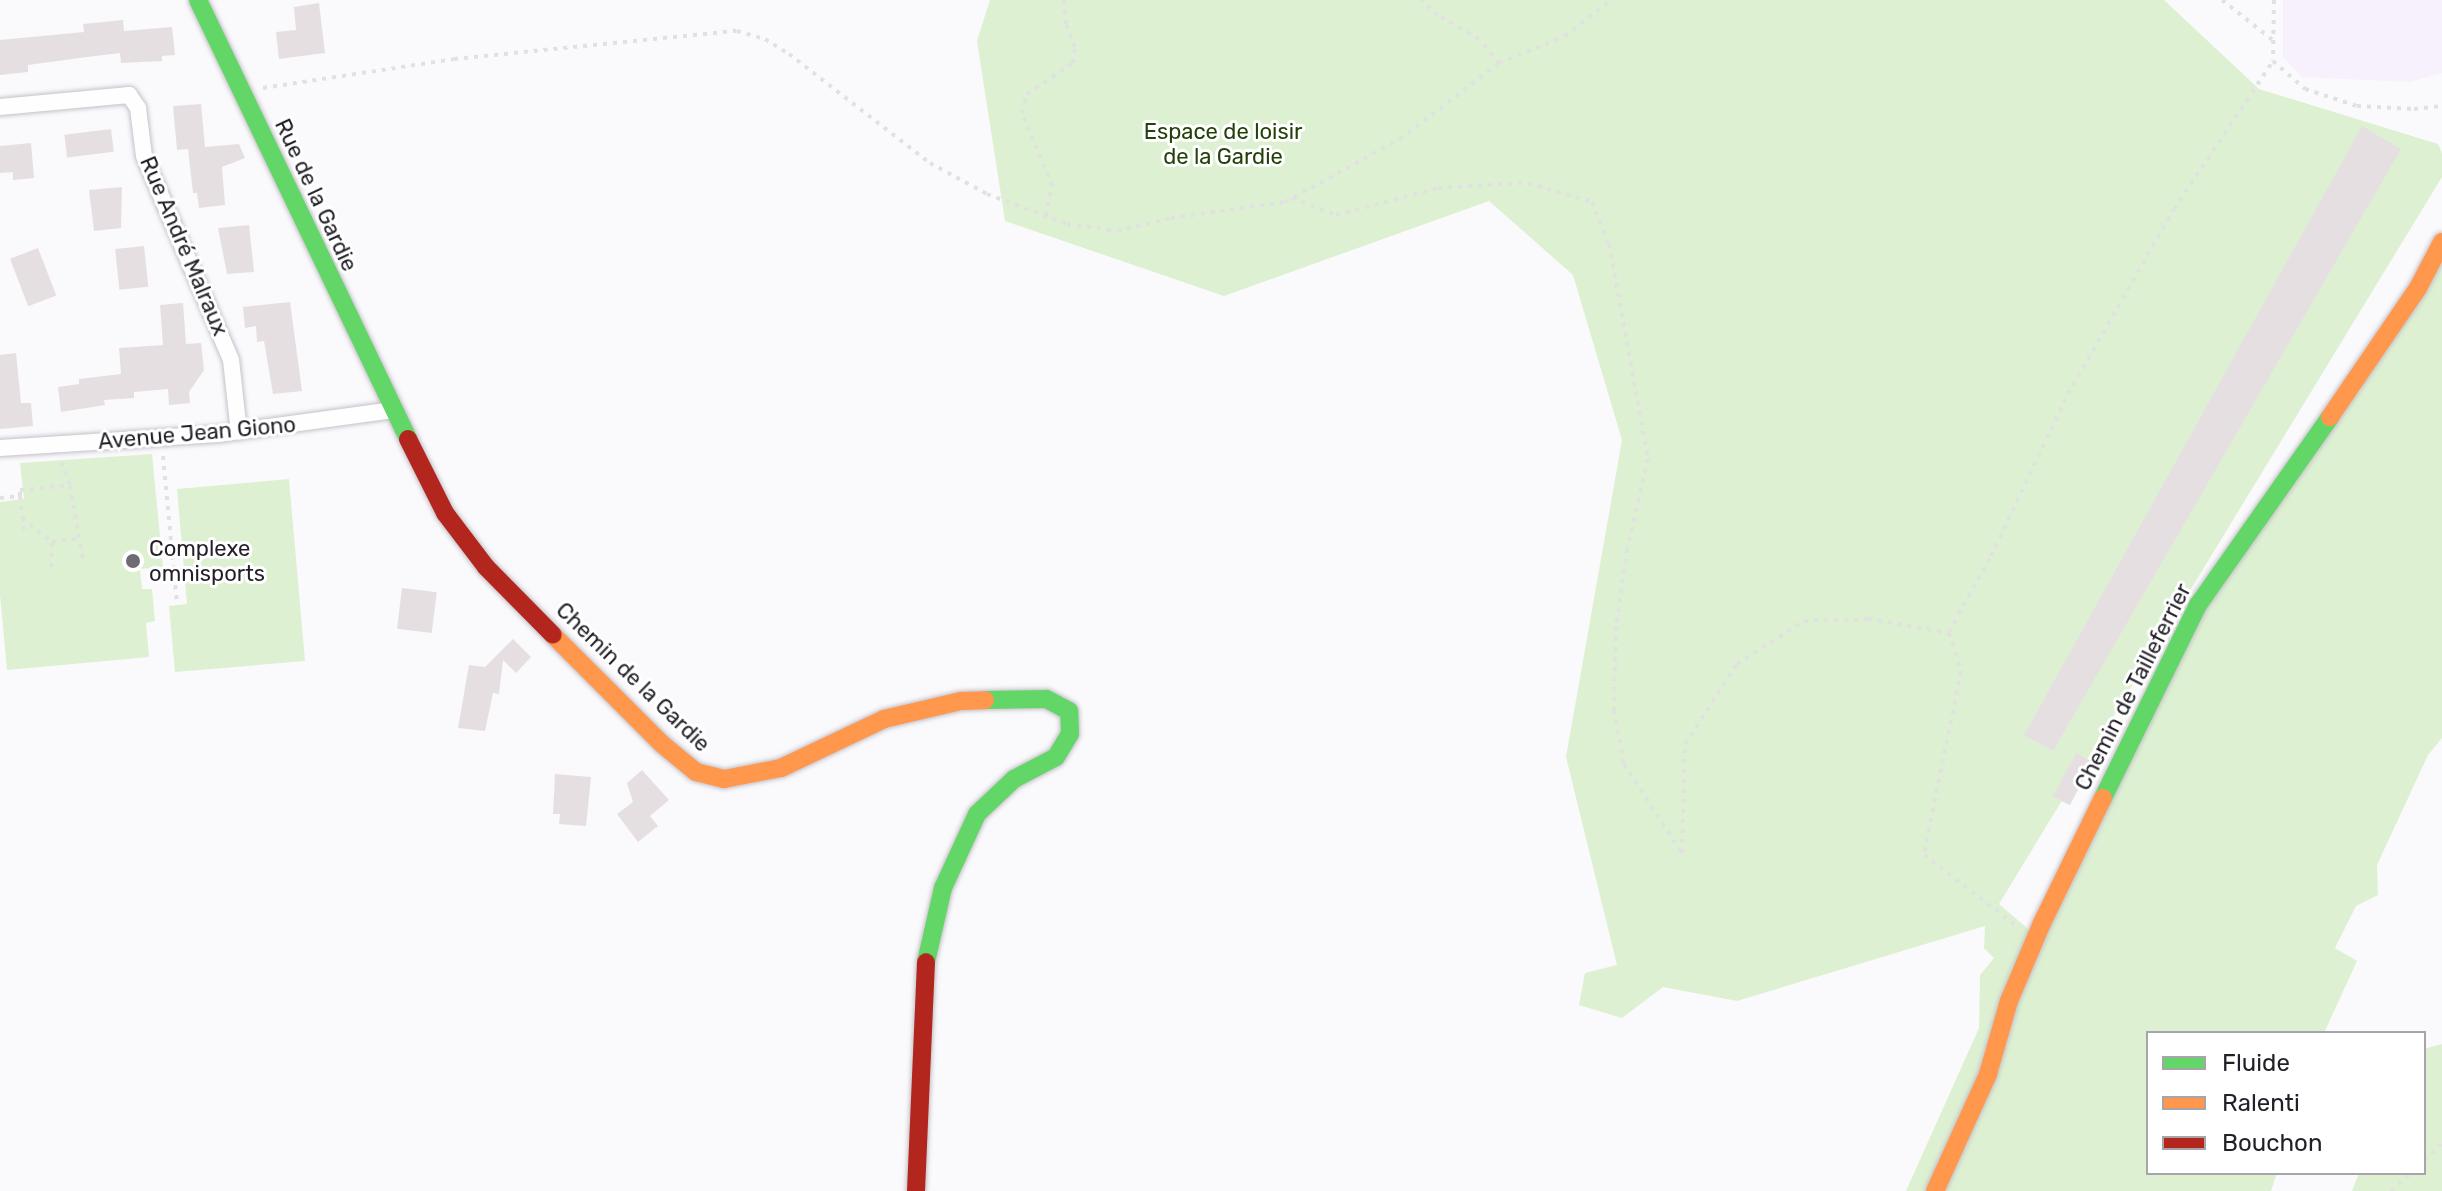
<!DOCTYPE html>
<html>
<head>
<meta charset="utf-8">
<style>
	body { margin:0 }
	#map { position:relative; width:2442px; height:1191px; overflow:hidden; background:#faf9fc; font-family:Rubik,sans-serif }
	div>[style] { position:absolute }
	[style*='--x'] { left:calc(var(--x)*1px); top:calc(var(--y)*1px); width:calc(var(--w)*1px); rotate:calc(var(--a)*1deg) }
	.built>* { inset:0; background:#f6f1fd }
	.green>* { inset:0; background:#ddf1d2 }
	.building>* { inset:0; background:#e6dfe2; transform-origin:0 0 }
	.path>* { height:4px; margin-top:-2px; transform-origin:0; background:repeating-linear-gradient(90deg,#e1e1e2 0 4px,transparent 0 10px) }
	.roads { filter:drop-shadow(0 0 2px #c5c2c8) drop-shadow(0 0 2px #c5c2c8) }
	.street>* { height:16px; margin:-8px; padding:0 8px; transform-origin:8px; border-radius:8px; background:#fefeff }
	.fast>* { height:18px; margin:-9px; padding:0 9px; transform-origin:9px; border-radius:9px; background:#63d668 }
	.slow>* { height:18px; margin:-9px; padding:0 9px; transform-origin:9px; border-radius:9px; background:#ff974d }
	.jam>* { height:18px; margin:-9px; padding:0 9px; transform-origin:9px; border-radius:9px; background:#b3261e }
	.dots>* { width:22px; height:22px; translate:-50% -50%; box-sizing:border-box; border:4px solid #fff; border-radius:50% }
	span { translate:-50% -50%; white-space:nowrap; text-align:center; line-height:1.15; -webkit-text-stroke:6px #fff; paint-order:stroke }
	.park-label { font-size:22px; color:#234109 }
	.street-label { font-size:22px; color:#231f28 }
	.poi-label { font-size:22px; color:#231f28 }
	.left { translate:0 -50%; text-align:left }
	.legend { position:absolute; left:2146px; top:1031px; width:280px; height:144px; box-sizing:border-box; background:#fff; border:2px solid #a7a5a9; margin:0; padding:10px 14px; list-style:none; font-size:24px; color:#231f28 }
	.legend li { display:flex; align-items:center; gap:16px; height:40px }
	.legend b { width:40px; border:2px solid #a7a5a9 }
</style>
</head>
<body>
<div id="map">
	<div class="built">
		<i style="clip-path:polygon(2283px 0,2442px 0,2442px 73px,2409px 82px,2302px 77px,2283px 57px)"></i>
	</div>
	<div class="green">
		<i style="clip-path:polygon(990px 0,2164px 0,2259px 89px,2438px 144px,2442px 153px,2442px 177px,1999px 904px,2041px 940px,2203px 612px,2442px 262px,2442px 738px,2428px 755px,2377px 865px,2378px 895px,2356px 906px,2335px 948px,2357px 961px,2324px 1033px,2148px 1033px,2148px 1173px,2277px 1173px,2271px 1191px,1906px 1191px,1979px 1028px,1980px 975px,1994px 958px,1984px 948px,1985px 926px,1737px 1001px,1663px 987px,1622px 1018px,1579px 1005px,1585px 973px,1617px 965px,1566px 757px,1622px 440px,1573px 275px,1489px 201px,1224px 296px,1005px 221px,977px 41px)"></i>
		<i style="clip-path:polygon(152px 454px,163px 567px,140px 569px,142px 589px,152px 589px,155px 621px,146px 623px,149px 657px,7px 670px,0 595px,0 502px,24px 499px,20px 463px)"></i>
		<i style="clip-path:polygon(289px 479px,305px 661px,175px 672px,169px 606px,187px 604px,177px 489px)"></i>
		<i style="clip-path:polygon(2442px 1044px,2442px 1191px,2352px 1191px,2359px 1173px,2424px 1173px,2424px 1049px)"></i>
	</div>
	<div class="building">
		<i style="clip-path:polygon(319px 3px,325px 53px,279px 59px,276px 32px,296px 30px,294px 7px)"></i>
		<i style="clip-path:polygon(123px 20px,124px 31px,172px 27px,175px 55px,162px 56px,162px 61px,121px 63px,120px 53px,87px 57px,28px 65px,28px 72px,0 75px,0 40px,84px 32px,83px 24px)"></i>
		<i style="clip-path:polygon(201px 104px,205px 147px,239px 144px,245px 158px,222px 167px,225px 205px,199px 208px,197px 193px,193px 193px,188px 149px,177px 150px,173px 106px)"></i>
		<i style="clip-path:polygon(2362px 126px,2401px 149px,2053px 751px,2024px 735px)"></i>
		<i style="left:111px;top:129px;width:23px;height:47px;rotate:83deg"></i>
		<i style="clip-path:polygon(31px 143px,34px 178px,13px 180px,13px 172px,0 173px,0 146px)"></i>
		<i style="clip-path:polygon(122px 187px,121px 228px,94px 231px,89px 190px)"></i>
		<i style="clip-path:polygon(249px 225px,254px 272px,227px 274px,218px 228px)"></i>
		<i style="left:144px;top:246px;width:41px;height:29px;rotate:84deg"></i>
		<i style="left:38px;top:248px;width:51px;height:30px;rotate:69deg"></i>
		<i style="clip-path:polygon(290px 302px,302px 391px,273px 394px,264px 341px,257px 342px,256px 326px,245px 328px,243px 307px)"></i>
		<i style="clip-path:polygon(183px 303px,186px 344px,201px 343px,204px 370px,189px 392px,190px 403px,169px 405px,168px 389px,134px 392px,134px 398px,104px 400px,105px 405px,61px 412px,58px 387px,79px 384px,79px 379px,121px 374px,119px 348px,163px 345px,160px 305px)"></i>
		<i style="clip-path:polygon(16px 353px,21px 403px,31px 403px,33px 426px,0 429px,0 355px)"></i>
		<i style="left:402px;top:588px;width:35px;height:41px;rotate:7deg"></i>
		<i style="clip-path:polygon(513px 639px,531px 657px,516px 673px,503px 660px,499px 694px,493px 693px,485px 731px,458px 728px,469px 665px,485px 667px)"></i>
		<i style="left:2076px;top:753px;width:19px;height:49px;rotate:28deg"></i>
		<i style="clip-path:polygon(642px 770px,669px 800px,650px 816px,658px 826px,638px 842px,617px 814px,633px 802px,627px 783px)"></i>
		<i style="clip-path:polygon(555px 774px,591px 777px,586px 826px,559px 824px,560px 814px,553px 814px)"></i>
	</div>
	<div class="path">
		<i style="--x:2222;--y:0;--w:66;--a:38.3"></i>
		<i style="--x:2274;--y:0;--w:61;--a:90.9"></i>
		<i style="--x:2273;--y:61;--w:43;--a:41.2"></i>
		<i style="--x:2305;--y:89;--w:55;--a:18.1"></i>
		<i style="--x:2357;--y:106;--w:57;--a:3"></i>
		<i style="--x:2414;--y:109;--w:28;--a:-6"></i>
		<i style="--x:1499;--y:63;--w:71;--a:-22.2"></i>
		<i style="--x:1565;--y:36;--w:58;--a:-38"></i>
		<i style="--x:263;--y:88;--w:193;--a:-8.6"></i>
		<i style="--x:454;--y:59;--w:284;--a:-5.7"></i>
		<i style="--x:737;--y:31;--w:29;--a:16"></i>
		<i style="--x:765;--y:39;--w:28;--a:32"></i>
		<i style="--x:789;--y:54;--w:178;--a:37.7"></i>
		<i style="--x:930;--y:163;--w:65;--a:28.5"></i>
		<i style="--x:987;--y:194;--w:85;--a:20.6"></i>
		<i style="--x:1067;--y:224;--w:50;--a:8"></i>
		<i style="--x:1117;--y:231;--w:56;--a:-13.5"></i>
		<i style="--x:1171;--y:218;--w:115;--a:-8"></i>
		<i style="--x:1285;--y:202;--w:131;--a:-28.7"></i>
		<i style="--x:1400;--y:139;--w:125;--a:-37.5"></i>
		<i style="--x:1499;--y:63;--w:31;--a:-130"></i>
		<i style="--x:1479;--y:39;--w:48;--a:-149.7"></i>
		<i style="--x:1438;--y:15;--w:23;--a:-139"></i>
		<i style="--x:1292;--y:198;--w:47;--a:21.1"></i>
		<i style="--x:1336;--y:215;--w:106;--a:-14.8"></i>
		<i style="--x:1438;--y:188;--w:90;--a:-3.2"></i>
		<i style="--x:1528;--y:183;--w:67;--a:16.5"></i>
		<i style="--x:1592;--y:202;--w:45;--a:68"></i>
		<i style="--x:1609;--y:244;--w:219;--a:79.7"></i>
		<i style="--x:1648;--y:459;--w:92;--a:103.1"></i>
		<i style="--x:1627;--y:549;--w:79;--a:98"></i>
		<i style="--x:1616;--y:627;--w:83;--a:91.4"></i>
		<i style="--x:1614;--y:710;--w:55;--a:79.5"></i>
		<i style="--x:1624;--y:764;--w:106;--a:56.9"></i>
		<i style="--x:1682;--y:853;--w:109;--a:-88.4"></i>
		<i style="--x:1685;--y:744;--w:95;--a:-57"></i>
		<i style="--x:1737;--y:664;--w:80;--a:-32.7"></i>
		<i style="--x:1804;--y:621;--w:64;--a:-1.8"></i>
		<i style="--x:1868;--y:619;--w:82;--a:9.8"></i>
		<i style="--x:1949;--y:633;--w:40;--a:72"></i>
		<i style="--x:1961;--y:671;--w:188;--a:101.4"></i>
		<i style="--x:1924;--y:855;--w:117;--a:37.4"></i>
		<i style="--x:1046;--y:216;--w:31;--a:-79"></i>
		<i style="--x:1052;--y:186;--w:79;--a:-112.3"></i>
		<i style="--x:1022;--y:113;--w:20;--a:-75"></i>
		<i style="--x:1027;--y:94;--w:55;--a:-34"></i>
		<i style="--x:1073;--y:63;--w:16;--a:-83"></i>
		<i style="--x:1075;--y:47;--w:25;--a:-111"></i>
		<i style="--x:1066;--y:24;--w:24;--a:-95"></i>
		<i style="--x:163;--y:456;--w:148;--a:84.6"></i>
		<i style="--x:61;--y:462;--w:25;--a:69"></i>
		<i style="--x:70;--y:485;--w:81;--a:80.1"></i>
		<i style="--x:20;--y:496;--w:6;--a:-90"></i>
		<i style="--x:20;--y:490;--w:50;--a:-5.7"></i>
		<i style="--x:0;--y:498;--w:20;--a:-6"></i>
		<i style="--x:20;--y:496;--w:34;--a:83"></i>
		<i style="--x:22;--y:518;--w:38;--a:39"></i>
		<i style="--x:52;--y:542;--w:26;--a:-7"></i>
		<i style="--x:51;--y:567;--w:25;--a:-88"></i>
		<i style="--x:1949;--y:632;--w:87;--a:-61.1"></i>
		<i style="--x:1991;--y:556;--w:179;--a:-64.6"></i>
		<i style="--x:2068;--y:394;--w:213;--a:-60.2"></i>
		<i style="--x:2174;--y:209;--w:178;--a:-56.2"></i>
		<i style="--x:2424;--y:1160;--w:24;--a:-42"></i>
		<i style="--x:2391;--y:1191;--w:27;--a:-42"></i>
	</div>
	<div class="roads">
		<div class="street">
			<i style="--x:0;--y:107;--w:130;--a:-5.3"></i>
			<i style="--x:129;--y:95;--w:16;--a:55"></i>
			<i style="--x:138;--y:108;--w:48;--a:82.9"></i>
			<i style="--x:144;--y:156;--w:222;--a:66.9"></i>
			<i style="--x:231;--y:360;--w:72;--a:83.7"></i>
			<i style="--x:0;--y:448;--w:218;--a:-3.7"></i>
			<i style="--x:218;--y:434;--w:177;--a:-7.8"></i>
		</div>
		<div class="fast">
			<i style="--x:198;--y:0;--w:487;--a:64.4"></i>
			<i style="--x:2103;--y:798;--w:215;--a:-63.8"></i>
			<i style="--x:2198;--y:605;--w:230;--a:-54.9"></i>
			<i style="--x:926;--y:962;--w:76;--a:-77.1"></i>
			<i style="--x:943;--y:888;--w:81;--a:-65.3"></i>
			<i style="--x:977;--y:814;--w:51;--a:-43.4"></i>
			<i style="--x:1014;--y:779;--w:47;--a:-27.6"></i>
			<i style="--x:1056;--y:757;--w:27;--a:-59"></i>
			<i style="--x:1070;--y:734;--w:23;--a:-92"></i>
			<i style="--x:1069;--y:711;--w:26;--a:-152"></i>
			<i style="--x:1046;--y:699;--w:61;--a:179.1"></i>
		</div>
		<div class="slow">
			<i style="--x:2330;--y:417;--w:156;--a:-55.7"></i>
			<i style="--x:2418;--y:288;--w:52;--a:-62.4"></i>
			<i style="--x:553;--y:635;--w:154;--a:45"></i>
			<i style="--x:662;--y:744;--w:44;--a:39.5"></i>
			<i style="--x:696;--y:772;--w:29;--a:14"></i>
			<i style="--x:724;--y:779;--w:58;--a:-10.9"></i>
			<i style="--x:781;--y:768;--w:114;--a:-25.4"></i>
			<i style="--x:884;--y:719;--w:79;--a:-13.2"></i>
			<i style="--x:961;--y:701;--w:24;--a:-2"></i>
			<i style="--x:1935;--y:1191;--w:128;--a:-65.6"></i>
			<i style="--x:1988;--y:1074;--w:76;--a:-74"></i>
			<i style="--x:2009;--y:1001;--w:85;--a:-67.1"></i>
			<i style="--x:2042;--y:923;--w:139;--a:-64"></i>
		</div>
		<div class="jam">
			<i style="--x:408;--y:439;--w:83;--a:63.4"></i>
			<i style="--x:445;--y:513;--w:68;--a:52.8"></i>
			<i style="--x:486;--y:567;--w:95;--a:45.4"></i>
			<i style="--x:916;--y:1191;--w:229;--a:-87.5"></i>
		</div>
	</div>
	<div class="dots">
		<i style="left:133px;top:561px;background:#6e6b72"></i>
	</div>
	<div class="park-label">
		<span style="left:1223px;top:144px">Espace de loisir<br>de la Gardie</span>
	</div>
	<div class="street-label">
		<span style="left:316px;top:195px;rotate:65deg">Rue de la Gardie</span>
		<span style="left:184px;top:246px;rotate:67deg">Rue André Malraux</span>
		<span style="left:197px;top:433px;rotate:-5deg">Avenue Jean Giono</span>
		<span style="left:633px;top:677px;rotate:44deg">Chemin de la Gardie</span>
		<span style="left:2133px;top:687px;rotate:-63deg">Chemin de Tailleferrier</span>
	</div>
	<div class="poi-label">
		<span class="left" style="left:149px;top:561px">Complexe<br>omnisports</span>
	</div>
	<ul class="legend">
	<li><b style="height:10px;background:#63d668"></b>Fluide</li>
	<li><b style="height:10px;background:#ff974d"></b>Ralenti</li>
	<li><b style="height:10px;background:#b3261e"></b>Bouchon</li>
	</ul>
</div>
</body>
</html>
